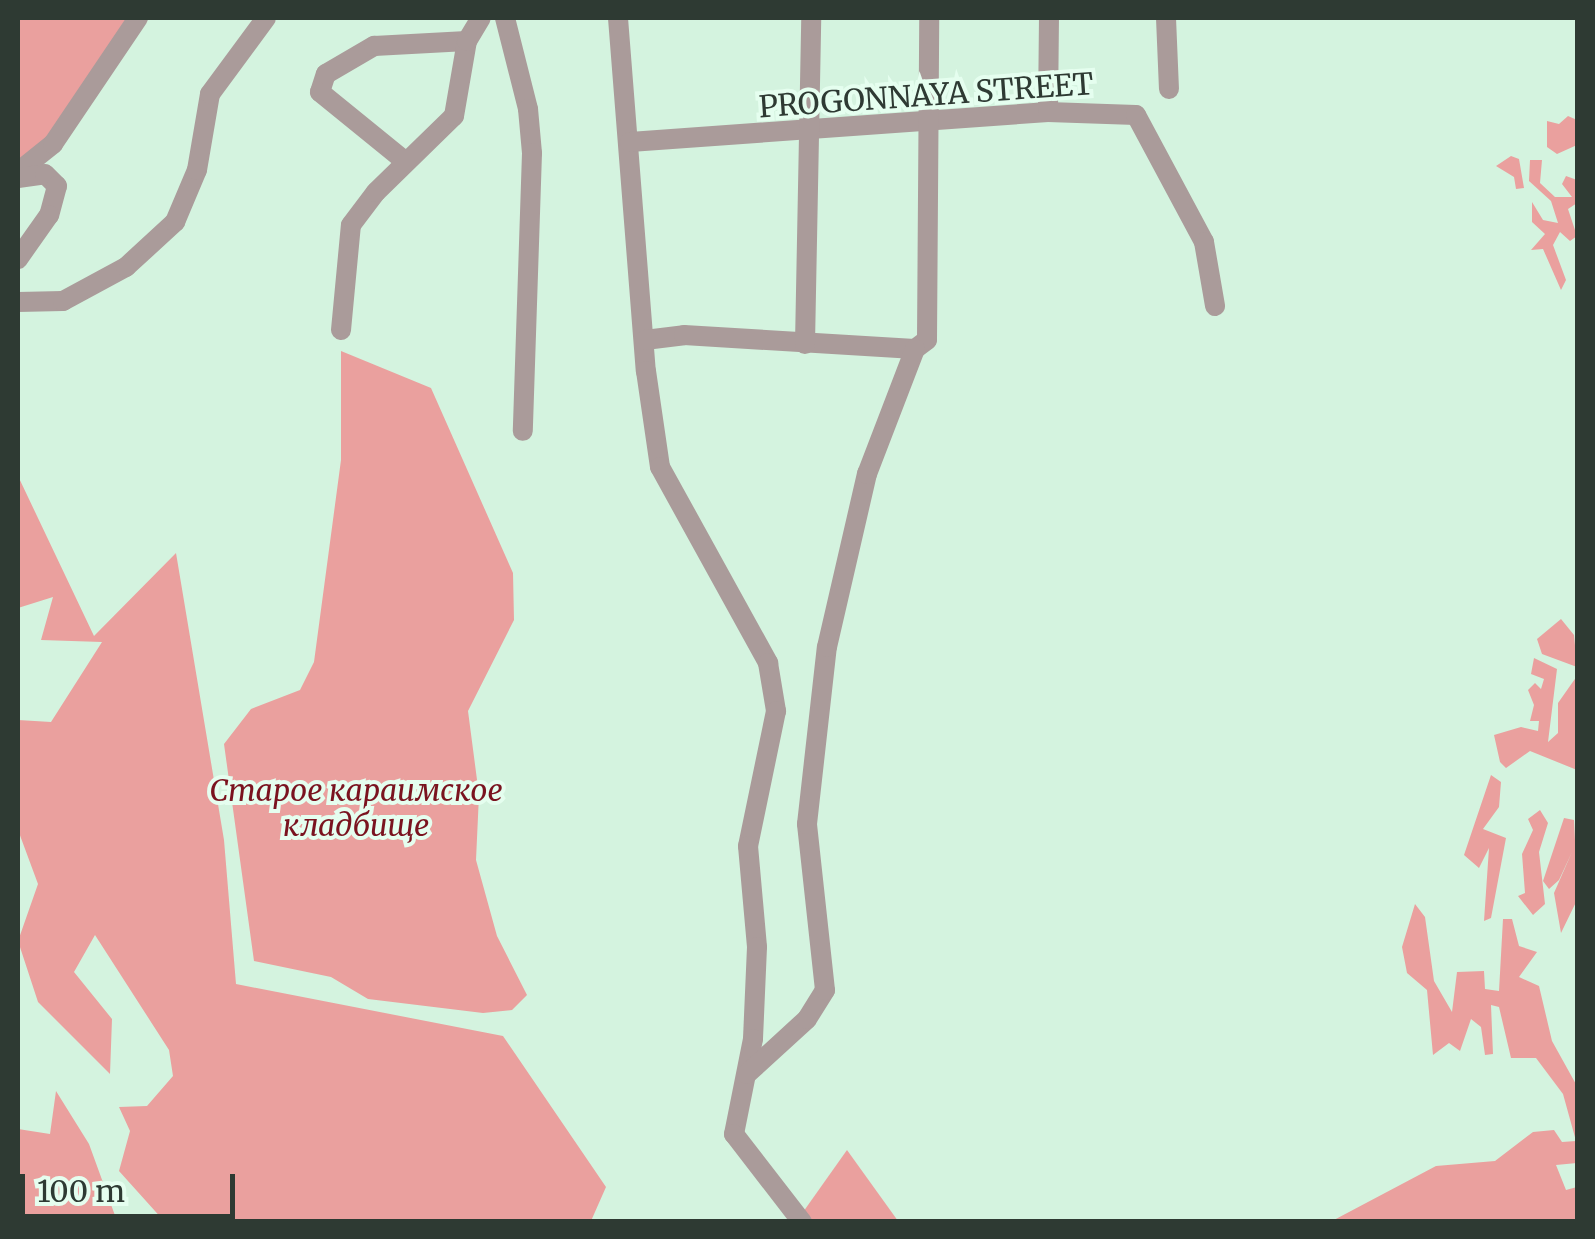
<!DOCTYPE html>
<html>
<head>
<meta charset="utf-8">
<style>
	body { margin:0 }
	#map { position:relative; width:1595px; height:1239px; overflow:hidden; background:#d4f3df; font-family:Merriweather,serif }
	div>[style] { position:absolute }
	[style*='--x'] { left:calc(var(--x)*1px); top:calc(var(--y)*1px); width:calc(var(--w)*1px); rotate:calc(var(--a)*1deg) }
	.green>* { inset:0; background:#eaa09e }
	.minor>* { height:20px; margin:-10px; padding:0 10px; transform-origin:10px; border-radius:10px; background:#aa9b9a }
	span { translate:-50% -50%; white-space:nowrap; text-align:center; line-height:1.15; -webkit-text-stroke:8px #e5feef; paint-order:stroke }
	.street-label { font-size:30px; color:#2e3a33 }
	.park-label { font-size:30px; color:#7a131f; font-style:italic }
	.frame { position:absolute; inset:0; border:20px solid #2e3a33; pointer-events:none }
	.scale { position:absolute; left:20px; top:1174px; width:215px; height:45px; box-sizing:border-box; border:5px solid #2e3a33; border-top:0; padding-left:12px; font-size:30px; line-height:35px; white-space:nowrap; color:#2e3a33; -webkit-text-stroke:8px #e5feef; paint-order:stroke }
</style>
</head>
<body>
<div id="map">
	<div class="green">
		<i style="clip-path:polygon(18px 18px,133px 18px,45px 145px,18px 165px)"></i>
		<i style="clip-path:polygon(1568px 116px,1577px 120px,1577px 145px,1557px 154px,1547px 147px,1547px 121px,1559px 124px)"></i>
		<i style="clip-path:polygon(1511px 156px,1519px 159px,1524px 188px,1516px 189px,1514px 177px,1496px 166px)"></i>
		<i style="clip-path:polygon(1530px 160px,1542px 160px,1540px 183px,1555px 197px,1572px 197px,1562px 184px,1566px 176px,1577px 180px,1577px 203px,1568px 209px,1577px 236px,1570px 241px,1560px 232px,1553px 245px,1566px 280px,1561px 290px,1543px 249px,1531px 250px,1545px 234px,1532px 222px,1532px 202px,1543px 220px,1558px 223px,1551px 201px,1529px 181px)"></i>
		<i style="clip-path:polygon(341px 351px,431px 388px,513px 573px,514px 620px,468px 711px,479px 795px,476px 860px,497px 936px,527px 995px,512px 1010px,483px 1013px,368px 999px,331px 977px,254px 961px,224px 744px,251px 709px,300px 690px,314px 662px,341px 460px)"></i>
		<i style="clip-path:polygon(18px 476px,94px 636px,176px 553px,224px 840px,236px 984px,503px 1036px,606px 1187px,591px 1221px,164px 1221px,119px 1171px,130px 1131px,119px 1107px,147px 1106px,173px 1076px,169px 1050px,95px 935px,74px 972px,112px 1019px,110px 1074px,38px 1002px,18px 941px,38px 884px,18px 830px,18px 720px,51px 722px,102px 642px,41px 640px,53px 597px,18px 608px)"></i>
		<i style="clip-path:polygon(1561px 619px,1574px 635px,1577px 667px,1542px 654px,1537px 639px)"></i>
		<i style="clip-path:polygon(1534px 658px,1557px 669px,1548px 742px,1558px 733px,1558px 703px,1577px 676px,1577px 770px,1530px 751px,1506px 768px,1500px 762px,1494px 735px,1521px 727px,1538px 731px,1539px 721px,1530px 721px,1534px 705px,1528px 690px,1535px 683px,1541px 689px,1544px 679px,1531px 674px)"></i>
		<i style="clip-path:polygon(1491px 775px,1501px 782px,1499px 807px,1483px 829px,1506px 838px,1491px 918px,1484px 921px,1489px 848px,1479px 868px,1464px 855px)"></i>
		<i style="clip-path:polygon(1540px 810px,1548px 823px,1539px 852px,1545px 904px,1533px 915px,1518px 896px,1525px 893px,1522px 854px,1533px 830px,1528px 819px)"></i>
		<i style="clip-path:polygon(1564px 818px,1574px 820px,1578px 898px,1561px 933px,1554px 893px,1572px 852px,1559px 880px,1549px 889px,1543px 881px)"></i>
		<i style="clip-path:polygon(1415px 904px,1425px 917px,1434px 981px,1452px 1012px,1457px 972px,1484px 971px,1485px 989px,1499px 991px,1503px 919px,1512px 919px,1519px 946px,1537px 952px,1519px 977px,1539px 986px,1552px 1041px,1577px 1086px,1577px 1163px,1556px 1165px,1566px 1190px,1577px 1187px,1577px 1221px,1332px 1221px,1436px 1166px,1495px 1161px,1533px 1132px,1554px 1130px,1562px 1142px,1576px 1141px,1563px 1094px,1536px 1058px,1511px 1058px,1499px 1007px,1491px 1005px,1493px 1054px,1485px 1055px,1481px 1027px,1471px 1019px,1460px 1051px,1449px 1043px,1433px 1055px,1427px 990px,1407px 973px,1402px 947px)"></i>
		<i style="clip-path:polygon(56px 1091px,89px 1144px,117px 1221px,18px 1221px,18px 1129px,50px 1134px)"></i>
		<i style="clip-path:polygon(847px 1150px,898px 1221px,796px 1222px)"></i>
	</div>
	<div class="minor">
		<i style="--x:505;--y:18;--w:94;--a:75.8"></i>
		<i style="--x:528;--y:109;--w:44;--a:84.8"></i>
		<i style="--x:532;--y:153;--w:278;--a:91.9"></i>
		<i style="--x:618;--y:18;--w:354;--a:85.5"></i>
		<i style="--x:646;--y:371;--w:97;--a:81.7"></i>
		<i style="--x:660;--y:467;--w:224;--a:61.1"></i>
		<i style="--x:768;--y:663;--w:49;--a:80.5"></i>
		<i style="--x:776;--y:711;--w:138;--a:101.7"></i>
		<i style="--x:748;--y:846;--w:101;--a:84.9"></i>
		<i style="--x:757;--y:947;--w:92;--a:92.5"></i>
		<i style="--x:753;--y:1039;--w:97;--a:101.3"></i>
		<i style="--x:734;--y:1134;--w:111;--a:52.3"></i>
		<i style="--x:1166;--y:18;--w:71;--a:87.6"></i>
		<i style="--x:1048;--y:112;--w:94;--a:-89.4"></i>
		<i style="--x:630;--y:142;--w:419;--a:-4.1"></i>
		<i style="--x:1048;--y:112;--w:88;--a:2"></i>
		<i style="--x:1136;--y:115;--w:144;--a:61.8"></i>
		<i style="--x:1204;--y:242;--w:65;--a:80.2"></i>
		<i style="--x:406;--y:162;--w:111;--a:-140.9"></i>
		<i style="--x:320;--y:92;--w:19;--a:-72"></i>
		<i style="--x:326;--y:74;--w:56;--a:-30.3"></i>
		<i style="--x:374;--y:46;--w:93;--a:-3.1"></i>
		<i style="--x:18;--y:172;--w:45;--a:-38.7"></i>
		<i style="--x:53;--y:144;--w:152;--a:-56"></i>
		<i style="--x:18;--y:178;--w:27;--a:-8"></i>
		<i style="--x:45;--y:174;--w:17;--a:45"></i>
		<i style="--x:57;--y:186;--w:30;--a:105"></i>
		<i style="--x:49;--y:215;--w:54;--a:125.2"></i>
		<i style="--x:18;--y:302;--w:45;--a:-1.3"></i>
		<i style="--x:63;--y:301;--w:72;--a:-28.4"></i>
		<i style="--x:126;--y:267;--w:67;--a:-42.6"></i>
		<i style="--x:175;--y:222;--w:56;--a:-67.1"></i>
		<i style="--x:197;--y:170;--w:77;--a:-80.3"></i>
		<i style="--x:210;--y:94;--w:94;--a:-53.6"></i>
		<i style="--x:341;--y:330;--w:105;--a:-84.6"></i>
		<i style="--x:351;--y:225;--w:41;--a:-52.9"></i>
		<i style="--x:376;--y:192;--w:109;--a:-44.3"></i>
		<i style="--x:454;--y:116;--w:76;--a:-80.2"></i>
		<i style="--x:467;--y:41;--w:27;--a:-59"></i>
		<i style="--x:645;--y:340;--w:39;--a:-7"></i>
		<i style="--x:684;--y:335;--w:231;--a:3.5"></i>
		<i style="--x:915;--y:349;--w:15;--a:-37"></i>
		<i style="--x:927;--y:340;--w:322;--a:-89.6"></i>
		<i style="--x:805;--y:344;--w:326;--a:-88.9"></i>
		<i style="--x:747;--y:1074;--w:81;--a:-42.5"></i>
		<i style="--x:807;--y:1019;--w:34;--a:-58"></i>
		<i style="--x:825;--y:990;--w:167;--a:-96.2"></i>
		<i style="--x:807;--y:824;--w:178;--a:-83.6"></i>
		<i style="--x:827;--y:647;--w:178;--a:-77"></i>
		<i style="--x:867;--y:474;--w:134;--a:-69"></i>
	</div>
	<div class="street-label">
		<span style="left:926px;top:95px;rotate:-4deg">PROGONNAYA STREET</span>
	</div>
	<div class="park-label">
		<span style="left:356px;top:807px">Старое караимское<br>кладбище</span>
	</div>
	<div class="frame"></div>
	<div class="scale">100 m</div>
</div>
</body>
</html>
